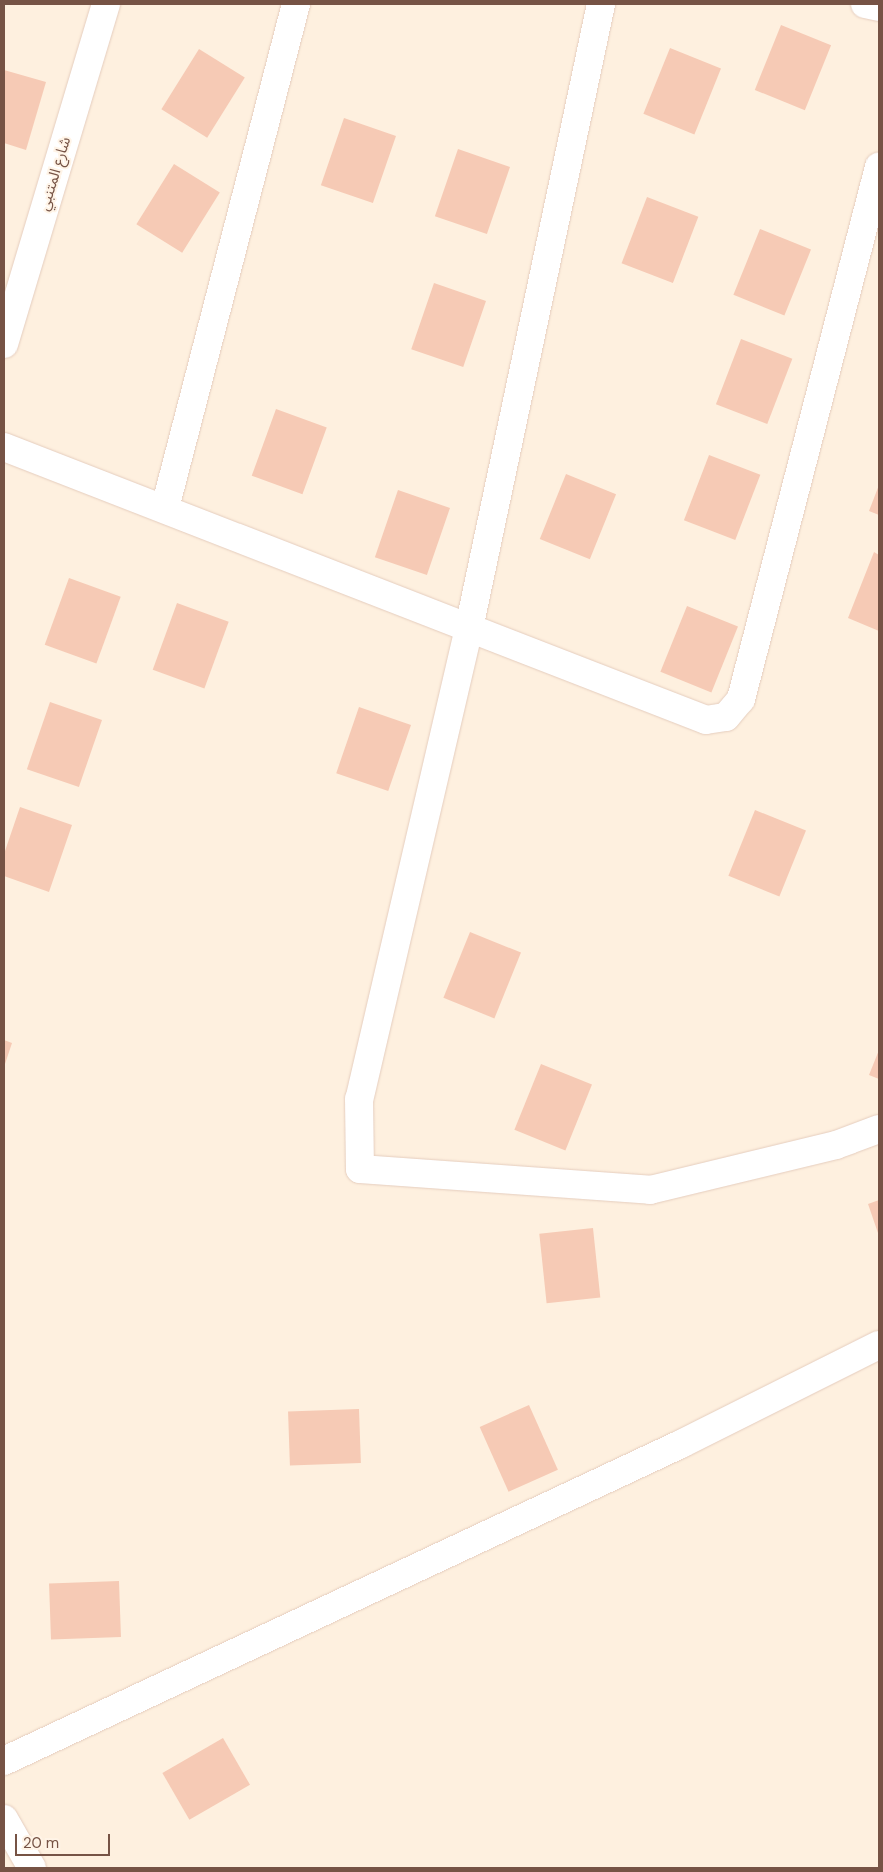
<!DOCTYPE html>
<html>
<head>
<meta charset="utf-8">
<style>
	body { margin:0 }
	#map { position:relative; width:883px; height:1872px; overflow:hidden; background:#fef0df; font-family:"DM Sans","Noto Sans Arabic",sans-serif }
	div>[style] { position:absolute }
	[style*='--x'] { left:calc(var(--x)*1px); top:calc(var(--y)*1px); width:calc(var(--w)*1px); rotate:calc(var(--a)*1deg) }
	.building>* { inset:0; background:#f6cab5; transform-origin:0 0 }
	.roads { filter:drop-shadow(0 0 1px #e5cdbe) drop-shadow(0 0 1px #e5cdbe) }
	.minor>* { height:28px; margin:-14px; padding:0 14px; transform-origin:14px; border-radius:14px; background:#fff }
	span { translate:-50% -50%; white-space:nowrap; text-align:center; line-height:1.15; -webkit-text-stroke:4px #fff4e7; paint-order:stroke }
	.street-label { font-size:15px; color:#765345 }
	.frame { position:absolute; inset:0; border:5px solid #765345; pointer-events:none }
	.scale { position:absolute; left:15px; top:1834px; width:95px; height:22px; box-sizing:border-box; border:2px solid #765345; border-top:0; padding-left:6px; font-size:15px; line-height:18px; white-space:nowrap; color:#765345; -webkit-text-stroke:4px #fff4e7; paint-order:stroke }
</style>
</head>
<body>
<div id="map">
	<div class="building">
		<i style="left:781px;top:25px;width:54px;height:70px;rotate:22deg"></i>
		<i style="left:670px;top:48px;width:55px;height:71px;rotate:22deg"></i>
		<i style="left:199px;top:49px;width:54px;height:71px;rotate:32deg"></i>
		<i style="clip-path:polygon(4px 70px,46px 82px,26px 150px,4px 143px)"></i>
		<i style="left:344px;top:118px;width:55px;height:71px;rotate:19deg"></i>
		<i style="left:458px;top:149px;width:55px;height:71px;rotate:19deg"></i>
		<i style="left:174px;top:164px;width:54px;height:71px;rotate:32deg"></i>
		<i style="left:647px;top:197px;width:55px;height:71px;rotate:21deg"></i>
		<i style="left:760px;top:229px;width:55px;height:71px;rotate:22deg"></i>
		<i style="left:434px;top:283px;width:55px;height:70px;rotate:19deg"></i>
		<i style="left:741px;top:339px;width:55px;height:70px;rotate:21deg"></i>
		<i style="left:276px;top:409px;width:54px;height:71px;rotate:20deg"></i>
		<i style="left:709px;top:455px;width:55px;height:70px;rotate:21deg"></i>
		<i style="left:566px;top:474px;width:54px;height:70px;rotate:22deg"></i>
		<i style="clip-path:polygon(879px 485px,879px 515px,869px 511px)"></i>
		<i style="left:398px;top:490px;width:55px;height:71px;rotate:19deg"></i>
		<i style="clip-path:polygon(874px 552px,879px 555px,879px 631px,848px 618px)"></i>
		<i style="left:69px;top:578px;width:55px;height:71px;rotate:20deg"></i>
		<i style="left:177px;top:603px;width:55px;height:71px;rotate:20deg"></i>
		<i style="left:687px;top:606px;width:55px;height:71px;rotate:22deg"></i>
		<i style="left:50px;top:702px;width:55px;height:71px;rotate:19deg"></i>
		<i style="left:359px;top:707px;width:55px;height:70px;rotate:19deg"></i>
		<i style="clip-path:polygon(20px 807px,72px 825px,49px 892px,4px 876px,4px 854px)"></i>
		<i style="left:755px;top:810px;width:55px;height:71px;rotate:22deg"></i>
		<i style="left:470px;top:932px;width:55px;height:71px;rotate:22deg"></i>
		<i style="clip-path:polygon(4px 1040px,12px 1043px,4px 1067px)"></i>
		<i style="clip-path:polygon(879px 1050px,879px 1079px,869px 1075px)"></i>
		<i style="left:541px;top:1064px;width:55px;height:71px;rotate:22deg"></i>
		<i style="clip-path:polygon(879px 1200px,879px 1236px,868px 1204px)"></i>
		<i style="left:593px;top:1228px;width:70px;height:54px;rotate:84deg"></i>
		<i style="left:529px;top:1405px;width:71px;height:54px;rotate:66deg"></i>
		<i style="left:359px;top:1409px;width:54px;height:71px;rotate:88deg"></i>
		<i style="left:119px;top:1581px;width:56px;height:70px;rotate:88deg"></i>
		<i style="left:223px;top:1738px;width:54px;height:70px;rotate:60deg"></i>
	</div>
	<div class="roads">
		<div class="minor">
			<i style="--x:601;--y:4;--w:638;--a:101.94"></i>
			<i style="--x:469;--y:628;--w:484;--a:103.1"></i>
			<i style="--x:359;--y:1099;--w:70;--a:89.2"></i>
			<i style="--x:360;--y:1169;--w:291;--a:4.1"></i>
			<i style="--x:650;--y:1190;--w:191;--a:-13.6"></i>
			<i style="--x:836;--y:1145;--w:46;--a:-20.4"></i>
			<i style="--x:865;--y:4;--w:14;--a:12"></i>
			<i style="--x:4;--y:344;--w:355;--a:-73.3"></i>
			<i style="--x:4;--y:447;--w:753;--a:21.25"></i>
			<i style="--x:706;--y:720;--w:20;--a:-9"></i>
			<i style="--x:726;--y:717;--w:23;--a:-50"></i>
			<i style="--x:741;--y:699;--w:550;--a:-75.46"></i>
			<i style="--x:165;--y:508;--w:521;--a:-75.43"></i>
			<i style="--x:4;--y:1761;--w:748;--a:-25.09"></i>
			<i style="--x:681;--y:1444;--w:221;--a:-26.6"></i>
			<i style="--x:4;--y:1819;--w:56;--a:60.3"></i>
		</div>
	</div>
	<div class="street-label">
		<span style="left:55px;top:174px;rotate:-73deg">شارع المتنبي</span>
	</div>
	<div class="frame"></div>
	<div class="scale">20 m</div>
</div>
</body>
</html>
